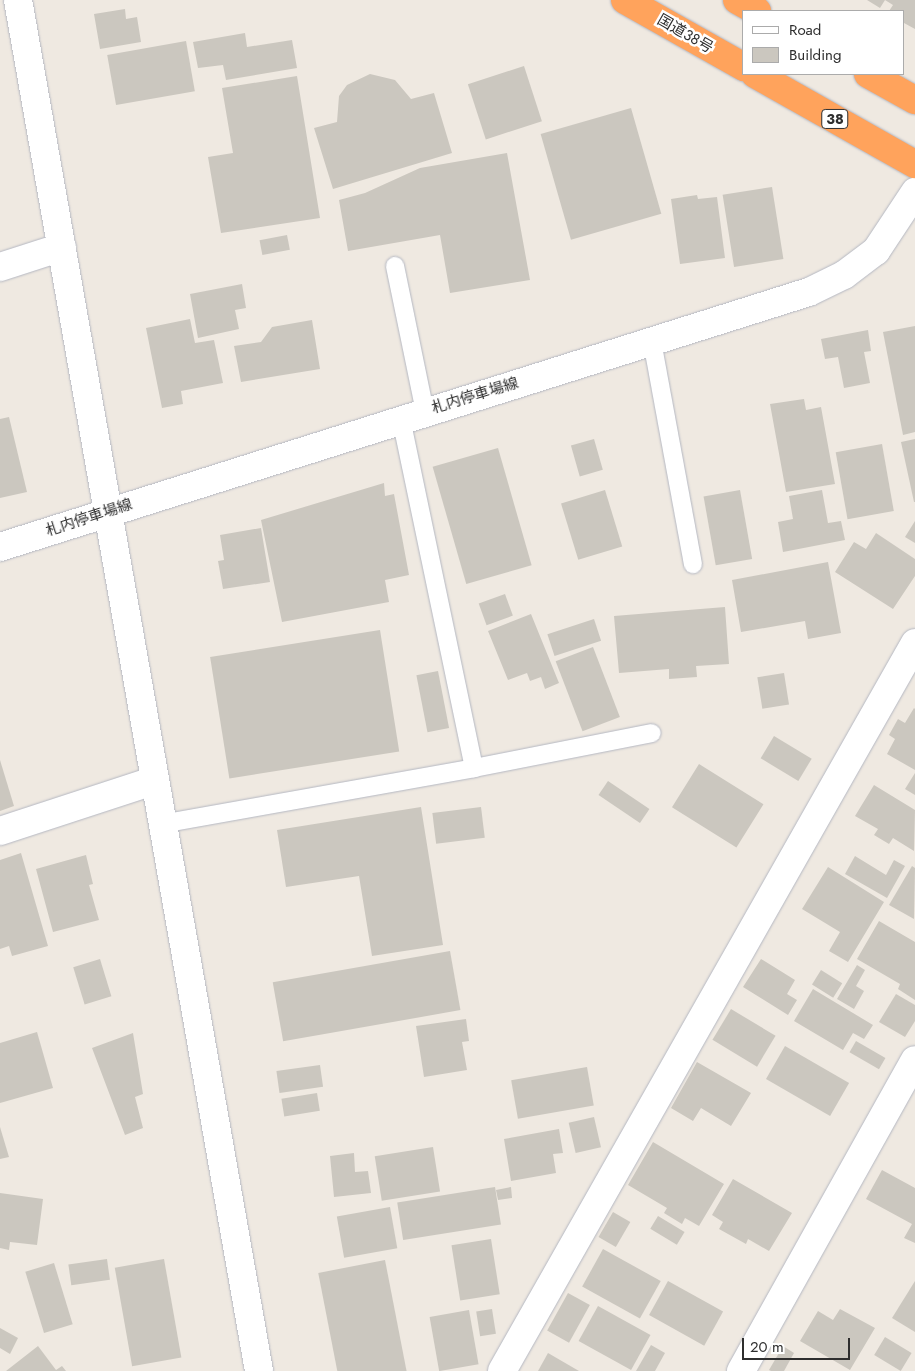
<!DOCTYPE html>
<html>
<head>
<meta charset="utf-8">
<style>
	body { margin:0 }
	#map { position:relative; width:915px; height:1371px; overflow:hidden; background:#efe9e1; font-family:Jost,"Noto Sans JP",sans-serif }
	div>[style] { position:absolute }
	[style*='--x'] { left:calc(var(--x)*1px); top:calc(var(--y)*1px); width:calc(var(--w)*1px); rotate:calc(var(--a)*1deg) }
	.building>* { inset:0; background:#cbc7bf; transform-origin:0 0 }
	.roads { filter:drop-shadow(0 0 1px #b4b7c1) drop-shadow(0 0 1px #b4b7c1) }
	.lane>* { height:18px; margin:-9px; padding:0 9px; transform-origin:9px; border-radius:9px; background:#fff }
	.street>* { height:28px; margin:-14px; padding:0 14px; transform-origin:14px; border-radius:14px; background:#fff }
	.secondary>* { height:28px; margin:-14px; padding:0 14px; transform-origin:14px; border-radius:14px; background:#fff }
	.highway>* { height:28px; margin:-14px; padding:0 14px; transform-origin:14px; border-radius:14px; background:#ffa35c }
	span { translate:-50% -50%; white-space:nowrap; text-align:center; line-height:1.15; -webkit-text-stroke:5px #fff; paint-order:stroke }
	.shield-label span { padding:1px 4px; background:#fff; border:1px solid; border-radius:4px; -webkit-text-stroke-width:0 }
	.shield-label { font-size:14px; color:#2e2e2e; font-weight:700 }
	.street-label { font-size:15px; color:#2e2e2e }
	.legend { position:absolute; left:742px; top:10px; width:162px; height:65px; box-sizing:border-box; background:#fff; border:1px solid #ababab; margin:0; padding:6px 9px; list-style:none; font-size:15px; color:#2e2e2e }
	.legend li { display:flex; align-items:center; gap:10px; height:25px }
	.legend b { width:25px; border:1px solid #ababab }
	.scale { position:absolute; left:742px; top:1338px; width:108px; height:22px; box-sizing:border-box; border:2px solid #2e2e2e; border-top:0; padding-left:6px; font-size:15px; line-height:18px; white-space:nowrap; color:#2e2e2e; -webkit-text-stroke:4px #fff; paint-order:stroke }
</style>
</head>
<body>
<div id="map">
	<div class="building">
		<i style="clip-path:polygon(867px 0,915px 0,915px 29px,904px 23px,904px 11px,889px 11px,893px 5px,885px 0,880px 8px)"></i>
		<i style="clip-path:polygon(125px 9px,126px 19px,137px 17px,141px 42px,100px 49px,94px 14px)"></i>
		<i style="clip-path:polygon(245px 33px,247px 47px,292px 40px,297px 68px,226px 80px,223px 65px,198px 68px,193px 42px)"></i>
		<i style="left:186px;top:41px;width:51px;height:80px;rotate:80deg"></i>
		<i style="left:524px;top:66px;width:58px;height:59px;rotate:72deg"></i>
		<i style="clip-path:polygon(370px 74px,395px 80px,411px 99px,434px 93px,452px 153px,333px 189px,314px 128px,337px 122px,339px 96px,347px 85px)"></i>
		<i style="clip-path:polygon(297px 76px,320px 218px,221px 233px,208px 157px,233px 153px,222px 88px)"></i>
		<i style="left:631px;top:108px;width:110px;height:94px;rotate:74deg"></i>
		<i style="clip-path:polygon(507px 153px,530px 280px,450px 293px,440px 235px,348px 251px,339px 200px,365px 193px,420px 168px)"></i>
		<i style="left:772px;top:187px;width:73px;height:50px;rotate:81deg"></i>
		<i style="clip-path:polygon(697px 195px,698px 199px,717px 197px,725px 258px,680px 264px,671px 199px)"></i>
		<i style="left:287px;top:235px;width:15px;height:28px;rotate:79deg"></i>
		<i style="clip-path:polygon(242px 284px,246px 308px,235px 310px,239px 329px,198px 338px,190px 294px)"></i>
		<i style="clip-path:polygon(190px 319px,195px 343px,214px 340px,223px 383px,181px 391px,183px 404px,162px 408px,146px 328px)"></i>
		<i style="clip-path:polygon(312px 320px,320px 369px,241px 382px,234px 346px,261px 342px,272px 327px)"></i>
		<i style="clip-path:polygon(915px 326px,915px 432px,903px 435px,883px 332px)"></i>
		<i style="clip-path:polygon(868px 330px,871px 351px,864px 352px,870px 383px,844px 388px,838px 357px,825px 359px,821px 339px)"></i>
		<i style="clip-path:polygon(804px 399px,806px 410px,821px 407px,835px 484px,786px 492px,770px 404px)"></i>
		<i style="clip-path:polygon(9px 417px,27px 492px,0 498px,0 419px)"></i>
		<i style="left:594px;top:439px;width:32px;height:24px;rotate:74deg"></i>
		<i style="clip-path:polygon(915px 439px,915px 502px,914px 502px,901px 442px)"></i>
		<i style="left:882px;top:444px;width:68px;height:47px;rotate:80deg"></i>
		<i style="left:498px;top:448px;width:122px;height:68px;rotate:74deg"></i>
		<i style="clip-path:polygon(384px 483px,385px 496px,394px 494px,409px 575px,385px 580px,389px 602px,282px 622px,261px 520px)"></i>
		<i style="left:605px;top:490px;width:59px;height:46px;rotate:73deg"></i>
		<i style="left:740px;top:490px;width:70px;height:37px;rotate:80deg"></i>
		<i style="clip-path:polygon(822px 490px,828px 523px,841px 521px,845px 540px,783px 552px,778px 522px,793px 519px,789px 496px)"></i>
		<i style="clip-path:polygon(915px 521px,915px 543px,905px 537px)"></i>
		<i style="clip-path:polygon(261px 528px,270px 582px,223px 589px,218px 561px,224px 560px,220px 535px)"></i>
		<i style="clip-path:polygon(876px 533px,915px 559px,915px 576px,893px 609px,835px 572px,854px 542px,866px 549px)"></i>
		<i style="clip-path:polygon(828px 562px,841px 633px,808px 639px,805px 621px,741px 632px,732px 580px)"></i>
		<i style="left:505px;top:594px;width:23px;height:28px;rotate:70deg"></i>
		<i style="clip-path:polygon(725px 607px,729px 664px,696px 666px,697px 677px,669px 679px,669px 669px,619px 673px,614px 616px)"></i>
		<i style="clip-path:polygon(531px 614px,559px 683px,545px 689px,541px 677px,530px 681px,527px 673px,508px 680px,488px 631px)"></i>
		<i style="left:594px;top:619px;width:23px;height:49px;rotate:72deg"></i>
		<i style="left:380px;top:630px;width:123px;height:172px;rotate:81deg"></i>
		<i style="left:593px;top:647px;width:75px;height:40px;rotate:69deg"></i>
		<i style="left:438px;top:671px;width:58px;height:22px;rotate:79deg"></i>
		<i style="left:784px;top:673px;width:32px;height:27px;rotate:81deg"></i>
		<i style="clip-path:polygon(914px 708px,915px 709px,915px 770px,887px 754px,895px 739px,889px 735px,898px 719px,905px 723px)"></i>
		<i style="left:774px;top:736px;width:44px;height:26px;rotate:31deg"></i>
		<i style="clip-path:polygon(0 760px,14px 806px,0 811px)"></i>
		<i style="left:699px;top:764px;width:76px;height:51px;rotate:32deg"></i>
		<i style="clip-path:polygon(915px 773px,915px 795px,905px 789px)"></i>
		<i style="left:608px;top:781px;width:50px;height:17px;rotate:34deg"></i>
		<i style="clip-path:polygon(874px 785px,915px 810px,914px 851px,893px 838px,889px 844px,874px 835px,878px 829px,855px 816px)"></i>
		<i style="clip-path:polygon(421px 807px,443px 945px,372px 956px,359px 876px,286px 887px,277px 830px)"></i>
		<i style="left:481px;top:807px;width:31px;height:49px;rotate:83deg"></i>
		<i style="clip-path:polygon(21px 853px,48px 946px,12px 956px,9px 946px,0 949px,0 860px)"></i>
		<i style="clip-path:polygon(86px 855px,93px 884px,89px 885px,99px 920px,53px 932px,36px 869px)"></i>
		<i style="clip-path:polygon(855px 856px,886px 875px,894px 860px,905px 866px,887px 898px,845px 874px)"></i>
		<i style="clip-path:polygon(912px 866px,915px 868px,914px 919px,889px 905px)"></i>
		<i style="clip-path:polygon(828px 867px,884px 902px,848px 962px,829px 951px,840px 932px,802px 909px)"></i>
		<i style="clip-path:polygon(879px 921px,915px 942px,915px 1000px,898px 989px,900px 984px,857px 959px)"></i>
		<i style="left:450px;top:951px;width:60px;height:180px;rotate:80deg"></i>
		<i style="left:100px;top:959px;width:39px;height:28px;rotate:73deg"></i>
		<i style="clip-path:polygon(761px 959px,795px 980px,787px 994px,797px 1000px,788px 1015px,743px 987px)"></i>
		<i style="clip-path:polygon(857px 965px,865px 970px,856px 986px,864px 991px,854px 1009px,837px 999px)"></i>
		<i style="left:821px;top:970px;width:25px;height:17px;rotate:32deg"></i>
		<i style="clip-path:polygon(813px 989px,873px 1025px,864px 1039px,853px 1033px,843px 1050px,794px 1021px)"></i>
		<i style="clip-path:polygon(896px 994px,915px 1005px,915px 1021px,905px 1037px,879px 1022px)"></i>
		<i style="left:731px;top:1009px;width:52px;height:36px;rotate:31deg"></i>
		<i style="clip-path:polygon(466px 1019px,469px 1041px,462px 1042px,467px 1070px,424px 1077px,416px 1026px)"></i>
		<i style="clip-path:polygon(37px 1032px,53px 1088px,0 1103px,0 1043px)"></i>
		<i style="clip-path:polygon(133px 1033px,143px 1094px,135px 1097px,143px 1128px,125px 1135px,92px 1048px)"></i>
		<i style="left:856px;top:1041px;width:34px;height:13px;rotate:30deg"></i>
		<i style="left:785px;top:1046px;width:74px;height:38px;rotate:30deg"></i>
		<i style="clip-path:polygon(697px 1062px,751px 1093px,731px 1126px,701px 1108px,693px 1121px,671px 1108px)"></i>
		<i style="left:320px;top:1065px;width:22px;height:44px;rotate:82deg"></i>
		<i style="left:587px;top:1067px;width:39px;height:77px;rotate:80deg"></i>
		<i style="left:317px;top:1093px;width:18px;height:36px;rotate:81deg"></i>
		<i style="left:594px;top:1117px;width:31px;height:26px;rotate:77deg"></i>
		<i style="clip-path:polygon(0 1127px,9px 1157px,0 1159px)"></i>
		<i style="clip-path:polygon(559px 1129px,563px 1153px,553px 1154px,556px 1173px,511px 1181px,504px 1139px)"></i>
		<i style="clip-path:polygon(653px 1142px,724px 1184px,699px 1226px,685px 1218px,682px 1224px,664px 1213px,667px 1208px,628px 1185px)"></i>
		<i style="left:433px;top:1147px;width:45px;height:59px;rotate:81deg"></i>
		<i style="clip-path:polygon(354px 1153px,355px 1172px,368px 1171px,371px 1193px,334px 1197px,330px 1156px)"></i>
		<i style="clip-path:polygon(882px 1170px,915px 1188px,915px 1243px,904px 1238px,912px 1224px,866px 1199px)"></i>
		<i style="clip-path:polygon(733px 1179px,792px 1213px,769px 1251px,748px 1239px,746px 1244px,719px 1229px,723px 1222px,712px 1215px)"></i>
		<i style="left:495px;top:1187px;width:38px;height:99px;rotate:81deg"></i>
		<i style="clip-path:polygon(511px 1187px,512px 1198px,498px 1200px,496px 1190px)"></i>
		<i style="clip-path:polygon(0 1193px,43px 1199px,37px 1245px,10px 1242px,9px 1250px,0 1248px)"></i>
		<i style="left:390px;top:1207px;width:42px;height:54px;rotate:80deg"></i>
		<i style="left:613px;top:1212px;width:20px;height:29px;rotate:30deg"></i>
		<i style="left:658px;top:1216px;width:31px;height:15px;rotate:31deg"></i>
		<i style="left:491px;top:1239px;width:56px;height:40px;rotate:81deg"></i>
		<i style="left:603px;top:1249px;width:66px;height:43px;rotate:29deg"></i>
		<i style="left:107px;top:1259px;width:21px;height:39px;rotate:82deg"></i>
		<i style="left:164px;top:1259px;width:100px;height:50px;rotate:80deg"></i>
		<i style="left:385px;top:1260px;width:113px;height:68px;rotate:79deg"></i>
		<i style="left:54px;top:1263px;width:64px;height:30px;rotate:73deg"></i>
		<i style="left:668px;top:1281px;width:63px;height:39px;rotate:29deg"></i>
		<i style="clip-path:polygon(915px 1281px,915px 1332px,892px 1318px)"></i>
		<i style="left:568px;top:1293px;width:25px;height:43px;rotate:29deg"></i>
		<i style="left:598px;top:1306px;width:60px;height:40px;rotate:29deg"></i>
		<i style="left:492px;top:1309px;width:25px;height:16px;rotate:81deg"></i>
		<i style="clip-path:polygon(840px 1309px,875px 1328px,850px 1370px,800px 1341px,818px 1311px,833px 1320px)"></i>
		<i style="left:469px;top:1310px;width:55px;height:40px;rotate:80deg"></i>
		<i style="clip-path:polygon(0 1328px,18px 1338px,10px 1354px,0 1348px)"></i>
		<i style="left:885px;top:1337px;width:31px;height:21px;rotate:31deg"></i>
		<i style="clip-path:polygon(651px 1345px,665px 1353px,655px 1371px,636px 1371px)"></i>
		<i style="clip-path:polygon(38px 1346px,56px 1370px,62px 1366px,66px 1371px,6px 1371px)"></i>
		<i style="clip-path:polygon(783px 1346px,794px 1353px,784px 1371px,771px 1371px,769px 1370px)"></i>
		<i style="clip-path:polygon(548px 1353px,579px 1371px,538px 1371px)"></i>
	</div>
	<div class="roads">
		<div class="lane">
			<i style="--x:395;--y:266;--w:149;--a:78.4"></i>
			<i style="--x:652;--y:341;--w:227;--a:79.6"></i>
			<i style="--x:474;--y:768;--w:181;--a:-11.1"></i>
			<i style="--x:161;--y:824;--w:318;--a:-10.1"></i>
			<i style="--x:474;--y:768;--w:356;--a:-101.8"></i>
		</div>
		<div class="street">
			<i style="--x:18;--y:0;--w:1392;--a:80.03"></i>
			<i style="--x:0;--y:267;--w:65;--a:-17.9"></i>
			<i style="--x:0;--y:831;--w:161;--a:-18.1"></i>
			<i style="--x:502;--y:1371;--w:837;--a:-60.43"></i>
			<i style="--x:741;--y:1371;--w:356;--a:-60.8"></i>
		</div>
		<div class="secondary">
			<i style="--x:0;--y:547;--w:848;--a:-17.5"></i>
			<i style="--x:809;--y:292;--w:39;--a:-26"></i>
			<i style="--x:844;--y:275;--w:40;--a:-37"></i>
			<i style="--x:876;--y:251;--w:71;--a:-56.5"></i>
		</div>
		<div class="highway">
			<i style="--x:625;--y:0;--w:137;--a:29.4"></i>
			<i style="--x:737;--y:0;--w:23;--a:29"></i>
			<i style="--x:755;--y:74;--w:184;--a:29.4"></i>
			<i style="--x:868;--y:74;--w:54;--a:29"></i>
		</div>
	</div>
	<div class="shield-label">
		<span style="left:835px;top:119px">38</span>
	</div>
	<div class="street-label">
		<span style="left:685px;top:34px;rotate:30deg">国道38号</span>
		<span style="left:475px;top:396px;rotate:-17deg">札内停車場線</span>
		<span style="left:89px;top:518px;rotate:-18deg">札内停車場線</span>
	</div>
	<ul class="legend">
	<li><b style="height:6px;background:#fff"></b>Road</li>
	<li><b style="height:14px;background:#cbc7bf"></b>Building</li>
	</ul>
	<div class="scale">20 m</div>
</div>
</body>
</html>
